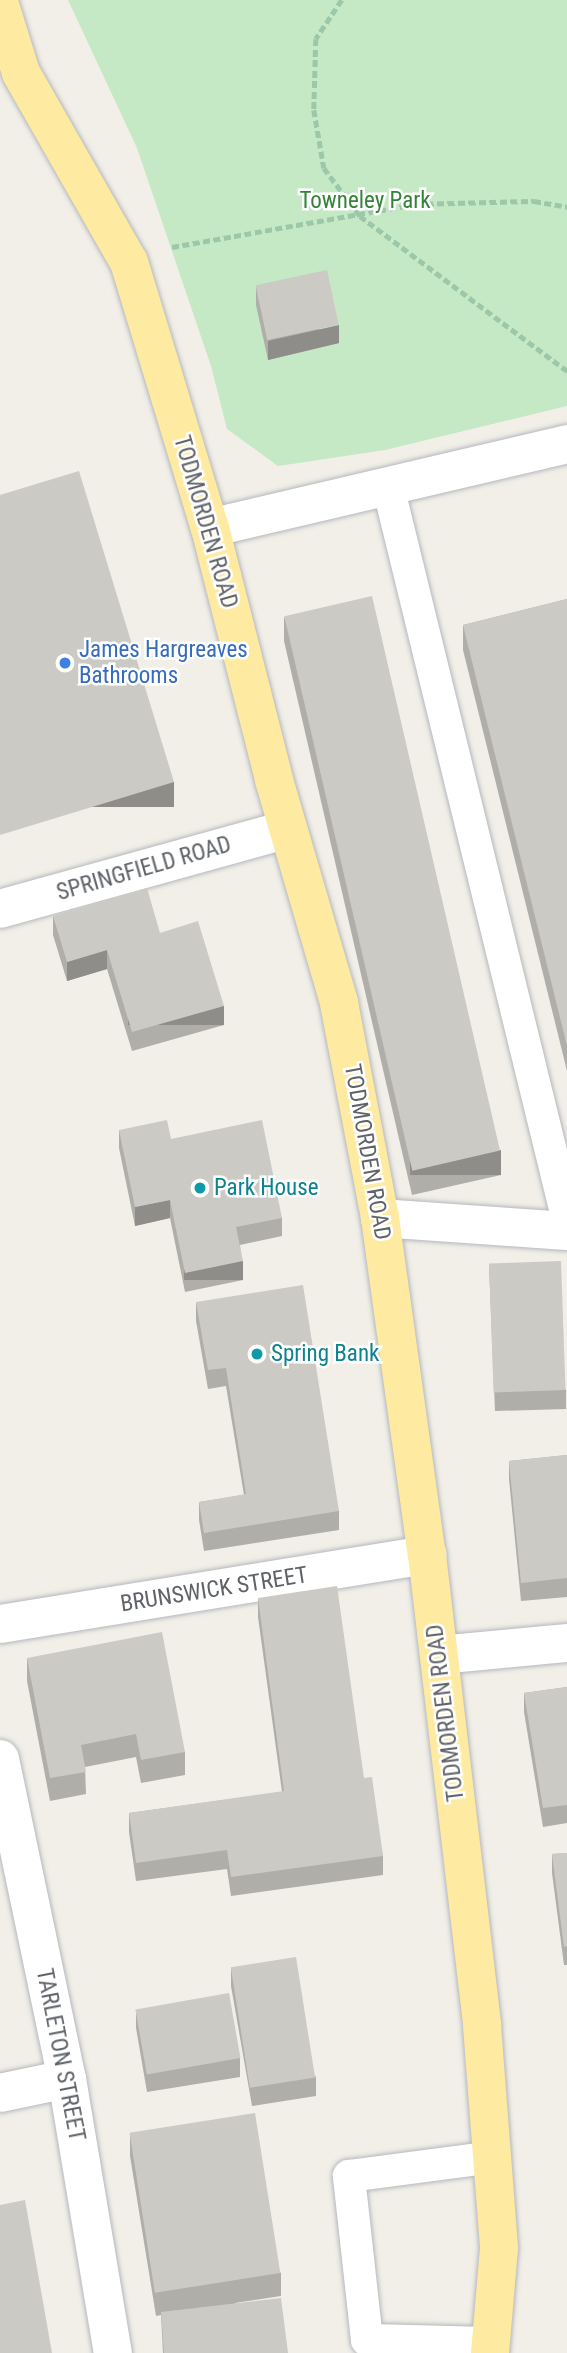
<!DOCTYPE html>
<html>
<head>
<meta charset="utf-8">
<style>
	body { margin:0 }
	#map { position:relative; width:567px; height:2353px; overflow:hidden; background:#f1efe8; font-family:"Roboto Condensed",sans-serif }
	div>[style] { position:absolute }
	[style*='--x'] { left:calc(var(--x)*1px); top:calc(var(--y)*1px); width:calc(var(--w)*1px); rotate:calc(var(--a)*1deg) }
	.green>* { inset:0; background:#c5e8c5 }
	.path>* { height:4.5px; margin-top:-2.25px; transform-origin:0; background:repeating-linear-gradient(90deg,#9cc7a9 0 7px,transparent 0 10.5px) }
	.roads { filter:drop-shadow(0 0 2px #b5b8bc) drop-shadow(0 0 2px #b5b8bc) }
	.service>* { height:32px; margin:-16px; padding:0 16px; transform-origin:16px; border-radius:16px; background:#fff }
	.minor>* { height:38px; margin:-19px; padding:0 19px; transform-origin:19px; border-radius:19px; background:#fff }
	.trunk>* { height:38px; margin:-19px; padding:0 19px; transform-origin:19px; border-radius:19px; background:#feeaa1 }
	.wall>* { inset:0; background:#afaea9 }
	.shaded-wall>* { inset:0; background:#8f8d8a; transform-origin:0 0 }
	.building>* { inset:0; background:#cccac5; transform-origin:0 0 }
	.dots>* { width:19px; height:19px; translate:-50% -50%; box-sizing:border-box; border:4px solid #fff; border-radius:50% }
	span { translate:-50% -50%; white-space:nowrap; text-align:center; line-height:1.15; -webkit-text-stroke:5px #fff; paint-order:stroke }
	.park-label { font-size:23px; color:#348238 }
	.street-label { font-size:23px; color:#5f6368 }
	.shop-label { font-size:23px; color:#366cbe }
	.left { translate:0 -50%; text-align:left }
	.culture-label { font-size:23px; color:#0d838f }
</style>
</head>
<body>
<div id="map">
	<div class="green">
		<i style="clip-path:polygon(68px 0,567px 0,567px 406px,385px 450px,278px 466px,227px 429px,211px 366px,137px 148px)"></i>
	</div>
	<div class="path">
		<i style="--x:342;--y:0;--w:47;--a:123.7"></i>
		<i style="--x:316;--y:39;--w:71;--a:91.6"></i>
		<i style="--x:314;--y:110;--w:59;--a:80.2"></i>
		<i style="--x:324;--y:168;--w:60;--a:53.1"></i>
		<i style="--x:360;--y:216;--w:259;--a:36.8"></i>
		<i style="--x:172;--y:247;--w:248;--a:-10"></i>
		<i style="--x:416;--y:204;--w:118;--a:-1.5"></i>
		<i style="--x:534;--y:201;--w:34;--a:10"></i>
	</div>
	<div class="roads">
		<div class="service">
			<i style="--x:388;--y:486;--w:753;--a:76.24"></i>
			<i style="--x:492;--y:2343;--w:125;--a:-178.6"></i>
			<i style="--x:367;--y:2340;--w:165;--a:-96.3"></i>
			<i style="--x:349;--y:2176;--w:146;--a:-7.5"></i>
		</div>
		<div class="minor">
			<i style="--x:210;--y:528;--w:367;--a:-13.2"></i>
			<i style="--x:0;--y:909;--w:299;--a:-15.5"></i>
			<i style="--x:380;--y:1218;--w:187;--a:4"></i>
			<i style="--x:0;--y:1624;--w:433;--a:-9.2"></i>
			<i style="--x:439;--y:1655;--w:129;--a:-5.4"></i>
			<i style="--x:0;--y:1759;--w:327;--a:78.2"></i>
			<i style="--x:67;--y:2079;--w:278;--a:80.5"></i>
			<i style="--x:0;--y:2093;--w:68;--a:-11.8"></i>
		</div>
		<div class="trunk">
			<i style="--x:0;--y:5;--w:71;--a:72.8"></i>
			<i style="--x:21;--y:73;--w:218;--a:60.3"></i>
			<i style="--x:129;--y:262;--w:278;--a:73.1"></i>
			<i style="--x:210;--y:528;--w:260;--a:75.7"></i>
			<i style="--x:274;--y:780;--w:232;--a:73.7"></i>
			<i style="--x:339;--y:1003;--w:219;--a:79.2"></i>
			<i style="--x:380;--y:1218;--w:340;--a:82.1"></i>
			<i style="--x:427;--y:1555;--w:474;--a:83.3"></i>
			<i style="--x:482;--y:2026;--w:223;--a:85.6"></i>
			<i style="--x:499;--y:2248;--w:105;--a:94.9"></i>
		</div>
	</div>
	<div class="wall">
		<i style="clip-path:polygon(256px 286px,339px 343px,268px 360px,256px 305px)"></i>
		<i style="clip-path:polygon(567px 599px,567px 1071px,463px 650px,463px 625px)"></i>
		<i style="clip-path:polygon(284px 616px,501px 1175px,412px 1195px,284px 641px)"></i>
		<i style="clip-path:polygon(53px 916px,160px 933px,224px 1025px,132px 1051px,107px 969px,67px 981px,53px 935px)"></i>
		<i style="clip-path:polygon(119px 1130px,171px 1139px,282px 1218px,282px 1236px,240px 1245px,243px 1280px,185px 1292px,170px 1218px,135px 1226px,119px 1148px)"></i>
		<i style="clip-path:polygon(489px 1265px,566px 1390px,566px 1409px,495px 1411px)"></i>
		<i style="clip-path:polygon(196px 1302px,339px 1511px,339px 1530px,204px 1551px,199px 1520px,199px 1502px,244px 1495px,226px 1386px,208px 1389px,196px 1321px)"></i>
		<i style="clip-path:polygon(567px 1455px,567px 1597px,521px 1601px,509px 1479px,509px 1461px)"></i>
		<i style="clip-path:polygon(258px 1598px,364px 1778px,383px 1856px,383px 1875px,231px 1896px,227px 1869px,136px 1881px,129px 1832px,129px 1813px,282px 1792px,258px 1617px)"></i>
		<i style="clip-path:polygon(27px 1658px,185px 1752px,185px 1775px,141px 1783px,136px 1757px,85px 1767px,86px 1794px,50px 1801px,27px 1681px)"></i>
		<i style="clip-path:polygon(567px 1687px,567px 1823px,543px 1827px,524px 1712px,524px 1693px)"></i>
		<i style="clip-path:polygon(567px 1853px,567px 1965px,564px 1965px,552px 1873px,552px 1854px)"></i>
		<i style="clip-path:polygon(231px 1968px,316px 2077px,316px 2096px,252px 2106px,231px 1986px)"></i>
		<i style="clip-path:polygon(136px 2010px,240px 2058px,240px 2077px,147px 2092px,136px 2028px)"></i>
		<i style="clip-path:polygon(130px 2133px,281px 2273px,281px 2296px,235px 2303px,288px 2353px,163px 2353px,161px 2315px,156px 2316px,130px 2156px)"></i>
	</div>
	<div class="shaded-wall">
		<i style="clip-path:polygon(339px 325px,339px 343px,268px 360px,268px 341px)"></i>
		<i style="left:174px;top:782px;width:25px;height:182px;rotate:90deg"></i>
		<i style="clip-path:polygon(107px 950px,107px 969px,67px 981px,67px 962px)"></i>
		<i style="left:224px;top:1006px;width:19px;height:96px;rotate:90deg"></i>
		<i style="left:501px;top:1150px;width:25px;height:91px;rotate:90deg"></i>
		<i style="clip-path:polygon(170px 1200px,170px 1218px,135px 1226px,135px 1207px)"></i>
		<i style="left:243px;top:1261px;width:19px;height:59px;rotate:90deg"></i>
	</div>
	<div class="building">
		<i style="left:327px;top:270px;width:56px;height:73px;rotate:78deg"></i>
		<i style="clip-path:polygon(79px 471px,174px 782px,0 835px,0 495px)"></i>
		<i style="left:372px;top:596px;width:569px;height:90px;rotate:77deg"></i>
		<i style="clip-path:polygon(567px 599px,567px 1046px,463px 625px)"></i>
		<i style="clip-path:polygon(147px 888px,160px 933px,198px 921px,224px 1006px,132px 1032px,107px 950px,67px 962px,53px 916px)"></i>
		<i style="clip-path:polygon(167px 1120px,171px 1139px,262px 1120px,282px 1218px,236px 1227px,243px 1261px,185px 1273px,170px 1200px,135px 1207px,119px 1130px)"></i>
		<i style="left:561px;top:1261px;width:129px;height:72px;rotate:88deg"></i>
		<i style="clip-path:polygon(303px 1285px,339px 1511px,204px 1533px,199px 1502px,246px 1494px,226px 1368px,208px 1370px,196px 1302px)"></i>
		<i style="clip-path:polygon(567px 1455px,567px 1578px,521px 1583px,509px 1461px)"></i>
		<i style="clip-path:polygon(337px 1586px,364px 1778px,372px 1777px,383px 1856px,231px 1877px,227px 1850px,136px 1863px,129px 1813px,284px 1791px,258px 1598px)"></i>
		<i style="clip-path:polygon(162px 1632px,185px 1752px,141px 1760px,136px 1734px,81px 1745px,86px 1772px,50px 1778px,27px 1658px)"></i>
		<i style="clip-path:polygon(567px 1687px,567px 1805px,543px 1808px,524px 1693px)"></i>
		<i style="clip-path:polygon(567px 1853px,567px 1946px,564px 1947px,552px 1854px)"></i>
		<i style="left:296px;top:1957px;width:122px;height:66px;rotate:81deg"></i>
		<i style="left:229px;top:1993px;width:66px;height:95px;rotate:80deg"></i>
		<i style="left:255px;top:2113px;width:162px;height:127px;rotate:81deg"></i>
		<i style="clip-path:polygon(25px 2200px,52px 2353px,0 2353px,0 2205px)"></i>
		<i style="clip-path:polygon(281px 2298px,288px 2353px,164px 2353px,161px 2312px)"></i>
	</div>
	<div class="dots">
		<i style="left:65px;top:663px;background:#3f7fe0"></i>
		<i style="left:200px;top:1188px;background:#0f9aa8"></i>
		<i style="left:257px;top:1354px;background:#0f9aa8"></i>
	</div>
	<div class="park-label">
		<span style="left:365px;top:201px">Towneley Park</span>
	</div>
	<div class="street-label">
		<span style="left:205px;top:522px;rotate:74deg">TODMORDEN ROAD</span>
		<span style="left:144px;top:869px;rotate:-16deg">SPRINGFIELD ROAD</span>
		<span style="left:367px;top:1152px;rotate:80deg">TODMORDEN ROAD</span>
		<span style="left:214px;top:1590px;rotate:-9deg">BRUNSWICK STREET</span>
		<span style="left:446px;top:1713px;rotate:-97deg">TODMORDEN ROAD</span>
		<span style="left:60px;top:2055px;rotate:79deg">TARLETON STREET</span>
	</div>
	<div class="shop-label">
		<span class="left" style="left:79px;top:663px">James Hargreaves<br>Bathrooms</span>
	</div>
	<div class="culture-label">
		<span class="left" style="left:214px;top:1188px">Park House</span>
		<span class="left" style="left:271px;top:1354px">Spring Bank</span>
	</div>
</div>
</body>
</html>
